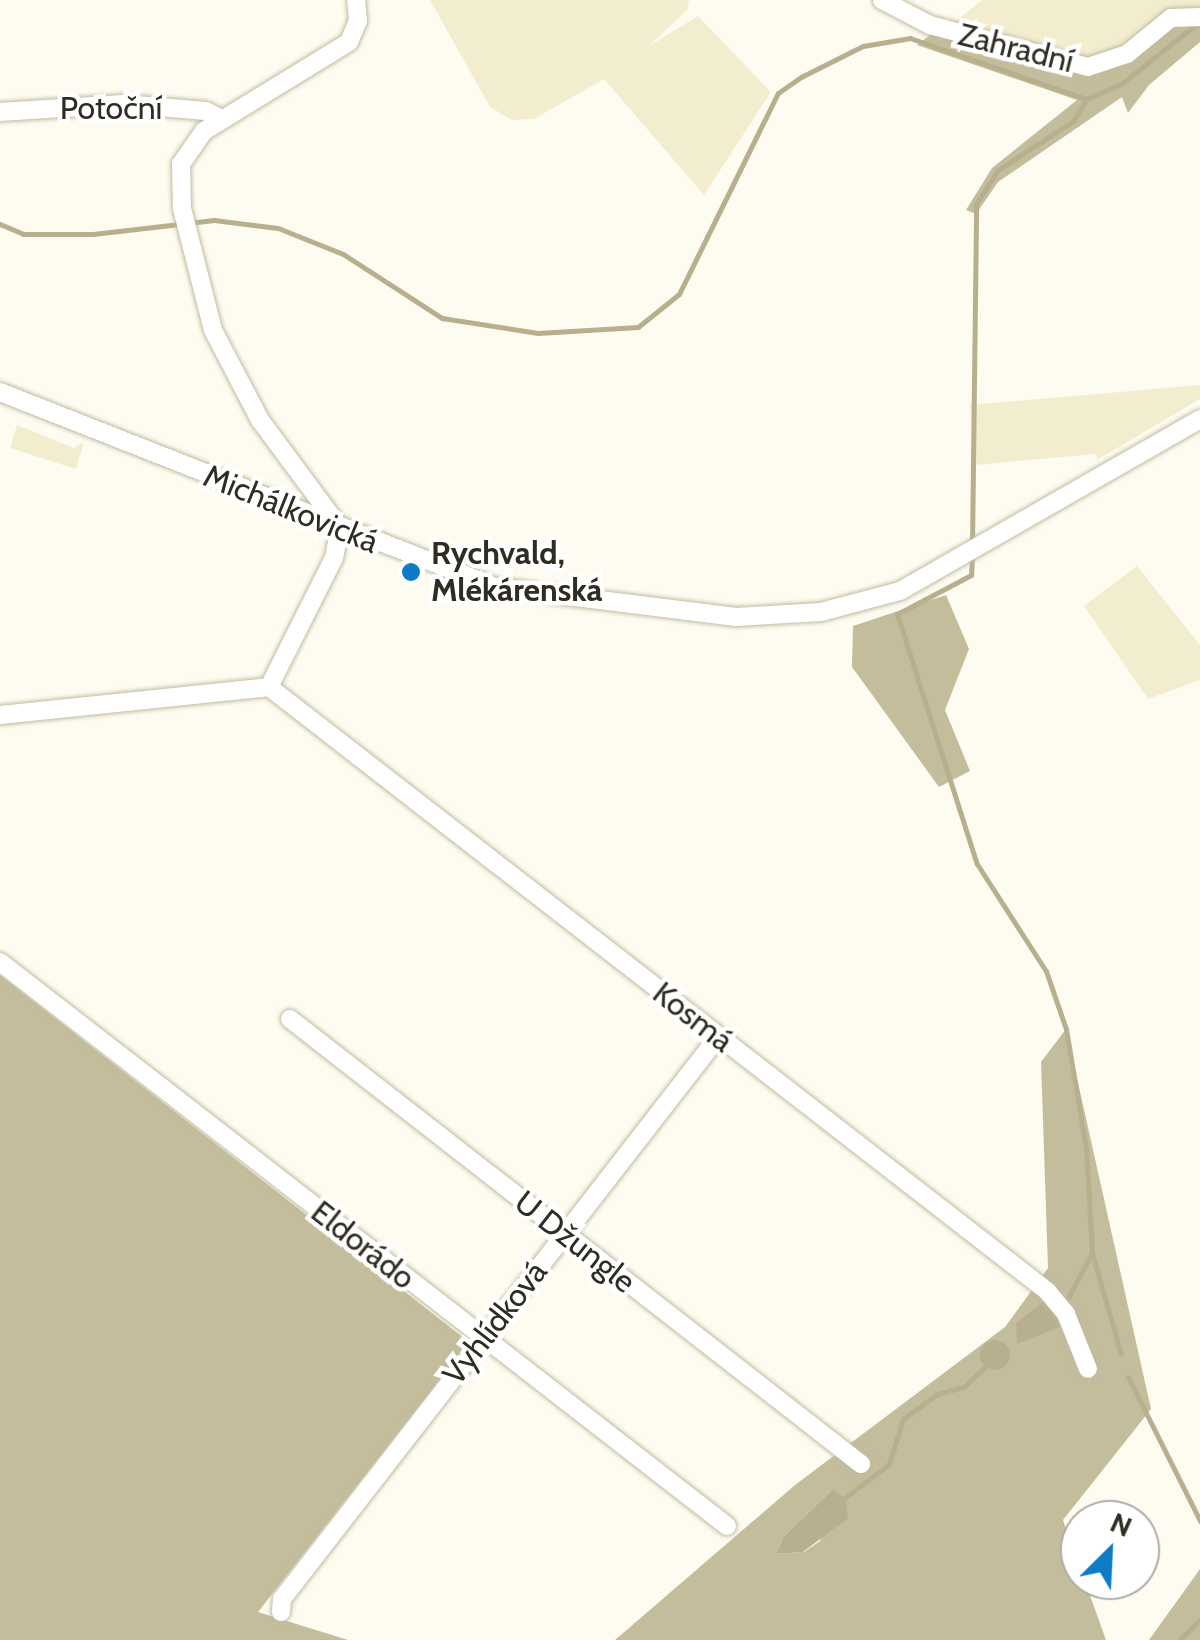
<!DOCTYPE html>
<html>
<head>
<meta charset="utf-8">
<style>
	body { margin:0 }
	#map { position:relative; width:1200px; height:1640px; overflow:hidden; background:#fefcf1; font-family:Cabin,sans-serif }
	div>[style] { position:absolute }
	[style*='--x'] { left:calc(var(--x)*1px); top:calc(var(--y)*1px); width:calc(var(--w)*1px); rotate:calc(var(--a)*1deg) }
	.green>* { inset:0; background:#f3edd0 }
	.forest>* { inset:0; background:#c4bd9c }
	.water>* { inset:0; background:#b7af8e }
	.round { border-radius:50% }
	.stream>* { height:5px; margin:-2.5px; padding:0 2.5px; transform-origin:2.5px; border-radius:2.5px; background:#b7af8e }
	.roads { filter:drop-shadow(0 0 2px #c0bba0) drop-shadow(0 0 2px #c0bba0) }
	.minor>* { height:18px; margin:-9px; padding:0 9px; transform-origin:9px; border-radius:9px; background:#fff }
	.dots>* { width:28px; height:28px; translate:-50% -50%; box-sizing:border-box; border:5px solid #fff; border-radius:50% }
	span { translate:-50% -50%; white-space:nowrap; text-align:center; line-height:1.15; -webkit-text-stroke:9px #fff; paint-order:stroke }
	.street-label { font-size:32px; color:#2f2c22 }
	.poi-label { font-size:32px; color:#2f2c22; font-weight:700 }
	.left { translate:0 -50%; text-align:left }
	.north { position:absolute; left:1060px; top:1500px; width:100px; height:100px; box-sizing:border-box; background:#fff; border:2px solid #acaba7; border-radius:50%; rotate:24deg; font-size:28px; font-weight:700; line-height:40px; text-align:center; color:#2f2c22 }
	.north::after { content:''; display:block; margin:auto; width:35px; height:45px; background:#0e7bc5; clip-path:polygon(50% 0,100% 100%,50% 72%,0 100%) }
</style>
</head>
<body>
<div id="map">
	<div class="green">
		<i style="clip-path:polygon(430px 0,689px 0,687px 10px,649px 46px,698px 16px,771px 92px,704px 195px,604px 79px,534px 119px,512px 120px,490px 107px)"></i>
		<i style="clip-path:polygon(982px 0,1200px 0,1200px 14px,1173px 9px,1125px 49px,1090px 60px,952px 24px)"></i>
		<i style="clip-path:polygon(1200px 385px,1200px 399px,1097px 460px,1096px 454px,975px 465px,970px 405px)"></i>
		<i style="clip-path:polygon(17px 425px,74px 448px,84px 442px,76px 469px,10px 448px)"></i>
		<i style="clip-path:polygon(1137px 566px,1200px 645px,1200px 680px,1148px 699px,1084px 606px)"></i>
	</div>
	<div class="forest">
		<i style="clip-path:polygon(1177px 21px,1200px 24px,1200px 42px,1149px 85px,1128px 113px,1122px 97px,998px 182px,976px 214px,966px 210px,992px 168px,1077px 100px,917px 45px,934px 32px,1087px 71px)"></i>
		<i style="clip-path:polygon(946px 595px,969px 649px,945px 710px,970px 771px,939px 787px,852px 667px,853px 626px)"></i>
		<i style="clip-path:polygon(0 975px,469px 1342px,258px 1612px,348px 1640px,0 1640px)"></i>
		<i style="clip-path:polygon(evenodd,1066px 1029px,1151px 1409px,1063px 1520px,1106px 1640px,615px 1640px,795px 1485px,1005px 1327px,1048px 1268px,1041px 1062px,1066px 1029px,832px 1490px,820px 1541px,804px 1552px,776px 1554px,783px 1537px,832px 1490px)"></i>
		<i style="clip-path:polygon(1200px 1569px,1200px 1640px,1149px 1640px)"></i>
	</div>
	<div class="water">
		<i style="clip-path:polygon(1044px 1301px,1062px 1326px,1017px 1344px,1016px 1323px)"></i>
		<i class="round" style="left:980px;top:1340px;width:30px;height:30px"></i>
		<i style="clip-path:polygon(832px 1490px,846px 1498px,848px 1518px,803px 1552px,776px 1554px,783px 1537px)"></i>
	</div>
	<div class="stream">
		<i style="--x:0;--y:224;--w:25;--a:23"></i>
		<i style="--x:23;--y:234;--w:70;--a:0"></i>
		<i style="--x:93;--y:234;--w:122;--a:-6.6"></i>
		<i style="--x:214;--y:220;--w:64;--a:7.1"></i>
		<i style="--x:278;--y:228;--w:70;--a:21.8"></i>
		<i style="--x:343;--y:254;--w:118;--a:32.9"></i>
		<i style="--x:442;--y:318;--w:97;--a:8.9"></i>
		<i style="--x:538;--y:333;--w:100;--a:-3.4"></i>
		<i style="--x:638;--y:327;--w:53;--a:-38.8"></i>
		<i style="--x:679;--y:294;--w:224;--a:-63.8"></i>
		<i style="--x:778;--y:93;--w:28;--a:-35"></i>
		<i style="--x:801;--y:77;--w:69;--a:-26.6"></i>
		<i style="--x:863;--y:46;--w:48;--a:-9.7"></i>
		<i style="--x:910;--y:38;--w:186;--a:19.1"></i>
		<i style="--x:1086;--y:99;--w:38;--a:-23"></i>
		<i style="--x:1121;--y:84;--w:100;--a:-38.5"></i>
		<i style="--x:972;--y:546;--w:342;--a:-89.3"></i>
		<i style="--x:976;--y:204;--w:40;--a:-57.1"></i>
		<i style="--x:998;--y:170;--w:90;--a:-33.2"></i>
		<i style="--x:1073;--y:121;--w:26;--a:-59"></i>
		<i style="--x:972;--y:557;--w:18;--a:93"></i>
		<i style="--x:971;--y:575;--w:84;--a:152.2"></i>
		<i style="--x:897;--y:614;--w:262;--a:72.3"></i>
		<i style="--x:977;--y:864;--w:127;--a:57.2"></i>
		<i style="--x:1046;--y:971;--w:61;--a:71"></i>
		<i style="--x:1066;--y:1029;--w:121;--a:80.5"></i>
		<i style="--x:1086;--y:1148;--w:105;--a:86.7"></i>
		<i style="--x:1092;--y:1253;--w:105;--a:74"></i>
		<i style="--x:1065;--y:1303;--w:57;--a:-61.6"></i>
		<i style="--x:1128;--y:1377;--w:161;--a:63.4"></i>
		<i style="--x:846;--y:1497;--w:54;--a:-37.5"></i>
		<i style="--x:889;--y:1464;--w:47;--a:-72.7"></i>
		<i style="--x:903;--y:1419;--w:42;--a:-36.3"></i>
		<i style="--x:937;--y:1394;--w:28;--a:-15"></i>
		<i style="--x:964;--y:1387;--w:30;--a:-44"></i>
		<i style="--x:1179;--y:1640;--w:29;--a:-44"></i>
	</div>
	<div class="roads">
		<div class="minor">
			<i style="--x:882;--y:0;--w:54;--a:27.5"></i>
			<i style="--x:930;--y:25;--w:163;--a:14.9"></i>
			<i style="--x:1088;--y:67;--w:41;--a:-18.4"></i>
			<i style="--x:1127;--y:54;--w:57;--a:-39.3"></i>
			<i style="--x:1171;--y:18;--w:29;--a:-2"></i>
			<i style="--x:0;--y:112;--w:124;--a:-3.7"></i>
			<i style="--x:124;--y:104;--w:82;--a:4.9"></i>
			<i style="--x:206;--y:111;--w:17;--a:28"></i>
			<i style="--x:0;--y:392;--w:532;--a:21.5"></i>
			<i style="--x:495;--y:587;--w:243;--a:7.1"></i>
			<i style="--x:736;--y:617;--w:85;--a:-3.4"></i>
			<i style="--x:821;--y:612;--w:82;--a:-14.9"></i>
			<i style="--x:900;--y:591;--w:346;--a:-29.8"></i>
			<i style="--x:269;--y:687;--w:144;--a:-63.3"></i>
			<i style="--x:334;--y:558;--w:31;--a:-79"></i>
			<i style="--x:340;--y:528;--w:134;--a:-126.5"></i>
			<i style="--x:260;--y:420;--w:102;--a:-117.6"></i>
			<i style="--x:213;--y:330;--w:126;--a:-104.3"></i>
			<i style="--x:182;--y:208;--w:44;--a:-91.3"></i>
			<i style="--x:181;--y:164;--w:40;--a:-55.1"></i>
			<i style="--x:204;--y:131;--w:170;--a:-31.5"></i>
			<i style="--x:349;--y:42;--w:23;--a:-67"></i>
			<i style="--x:358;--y:21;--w:21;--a:-95"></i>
			<i style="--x:0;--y:715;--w:270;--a:-5.9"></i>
			<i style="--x:269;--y:687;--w:985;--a:37.82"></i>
			<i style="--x:1047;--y:1291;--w:30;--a:50"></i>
			<i style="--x:1066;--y:1314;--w:59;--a:68.2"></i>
			<i style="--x:0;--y:962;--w:920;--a:37.8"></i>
			<i style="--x:290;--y:1019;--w:724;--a:37.93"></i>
			<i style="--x:281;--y:1612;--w:13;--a:-86"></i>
			<i style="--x:282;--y:1599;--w:711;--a:-52.2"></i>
		</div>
	</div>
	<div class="dots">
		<i style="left:411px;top:572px;background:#0e7bc5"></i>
	</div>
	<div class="street-label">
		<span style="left:1016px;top:48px;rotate:14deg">Zahradní</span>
		<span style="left:111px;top:108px">Potoční</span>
		<span style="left:291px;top:509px;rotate:22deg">Michálkovická</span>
		<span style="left:693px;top:1017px;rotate:38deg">Kosmá</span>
		<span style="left:575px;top:1242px;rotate:38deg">U Džungle</span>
		<span style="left:363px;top:1245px;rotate:38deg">Eldorádo</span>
		<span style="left:495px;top:1323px;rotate:-52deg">Vyhlídková</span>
	</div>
	<div class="poi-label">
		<span class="left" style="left:431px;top:572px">Rychvald,<br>Mlékárenská</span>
	</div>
	<div class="north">N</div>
</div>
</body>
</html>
